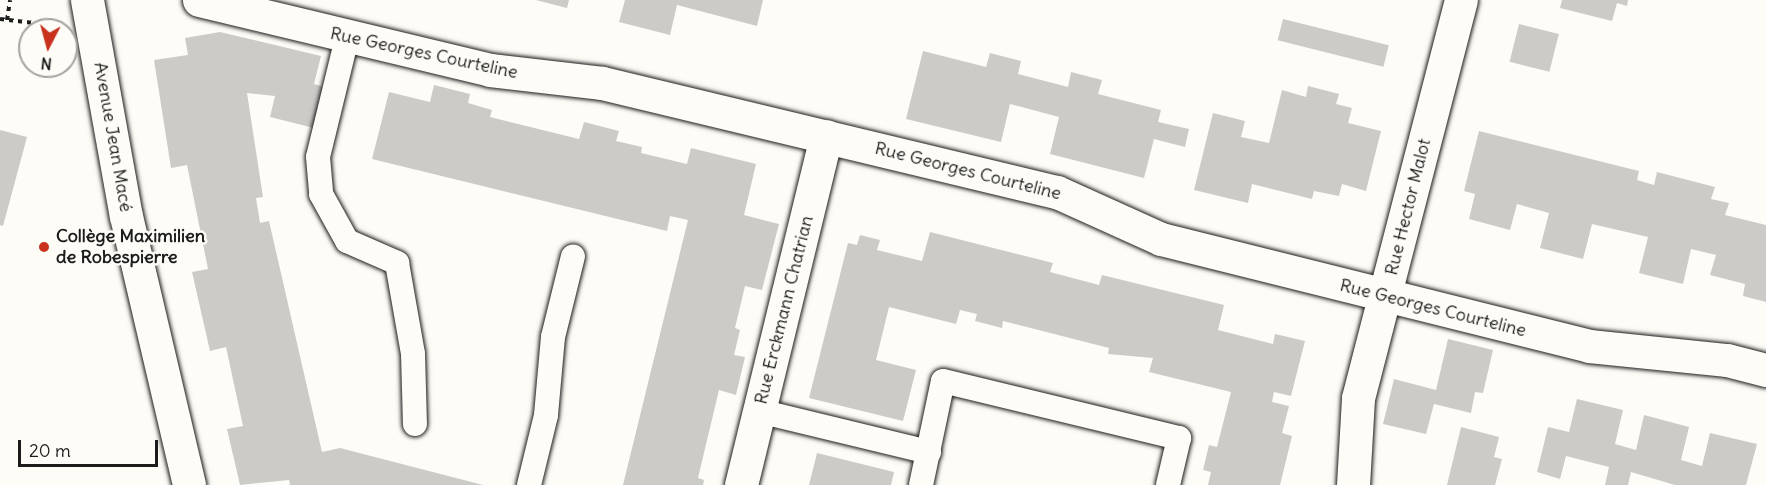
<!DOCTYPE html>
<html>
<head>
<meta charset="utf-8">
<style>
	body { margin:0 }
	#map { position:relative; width:1766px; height:485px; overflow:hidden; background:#fdfcf7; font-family:Delius,sans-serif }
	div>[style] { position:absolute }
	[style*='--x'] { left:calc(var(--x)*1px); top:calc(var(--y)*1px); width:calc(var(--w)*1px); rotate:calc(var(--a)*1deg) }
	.building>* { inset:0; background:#cccbc8; transform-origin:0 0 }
	.path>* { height:4px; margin-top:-2px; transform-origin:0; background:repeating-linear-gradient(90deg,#1c1c1c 0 4.5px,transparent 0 9px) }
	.roads { filter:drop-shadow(0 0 2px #1c1c1c) drop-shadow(0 0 2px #1c1c1c) }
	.lane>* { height:24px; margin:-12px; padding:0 12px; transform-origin:12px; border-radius:12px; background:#fdfcf7 }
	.street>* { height:33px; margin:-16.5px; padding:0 16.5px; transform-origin:16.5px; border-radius:16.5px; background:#fdfcf7 }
	.dots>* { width:16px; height:16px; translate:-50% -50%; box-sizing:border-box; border:3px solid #fdfcf7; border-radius:50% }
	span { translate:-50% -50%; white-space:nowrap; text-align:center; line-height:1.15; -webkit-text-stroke:5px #fdfcf7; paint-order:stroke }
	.street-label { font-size:18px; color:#1c1c1c }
	.poi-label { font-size:18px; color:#1c1c1c; font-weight:700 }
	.left { translate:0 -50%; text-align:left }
	.north { position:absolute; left:18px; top:18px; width:60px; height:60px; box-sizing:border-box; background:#fdfcf7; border:2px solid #a3a29f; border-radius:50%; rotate:186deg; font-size:16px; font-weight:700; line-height:24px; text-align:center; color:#1c1c1c }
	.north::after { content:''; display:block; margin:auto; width:21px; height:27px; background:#c8321e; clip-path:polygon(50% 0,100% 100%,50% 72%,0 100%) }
	.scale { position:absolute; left:18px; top:440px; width:140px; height:27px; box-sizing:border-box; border:3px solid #1c1c1c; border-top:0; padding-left:8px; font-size:18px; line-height:21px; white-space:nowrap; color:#1c1c1c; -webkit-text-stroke:4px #fdfcf7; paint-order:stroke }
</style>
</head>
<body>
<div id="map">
	<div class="building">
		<i style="clip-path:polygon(536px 0,569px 0,567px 8px)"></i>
		<i style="clip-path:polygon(625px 0,763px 0,757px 26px,677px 5px,670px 35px,619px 22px)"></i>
		<i style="clip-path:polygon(1562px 0,1628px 0,1627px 6px,1617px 3px,1612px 21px,1560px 8px)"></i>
		<i style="left:1283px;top:19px;width:109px;height:22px;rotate:14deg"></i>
		<i style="left:1519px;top:24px;width:41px;height:39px;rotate:14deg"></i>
		<i style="clip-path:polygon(220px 32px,321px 56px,314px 84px,324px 87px,314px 128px,270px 117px,275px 96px,247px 93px,263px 197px,256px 198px,260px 223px,269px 221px,322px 452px,340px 448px,483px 485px,290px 485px,289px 480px,240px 485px,227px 429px,243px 426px,226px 347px,210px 351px,192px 272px,208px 269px,187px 165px,171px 168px,154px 60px,188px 55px,185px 38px)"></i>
		<i style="clip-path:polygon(923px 51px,986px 67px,990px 53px,1021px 61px,1018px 74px,1068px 87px,1071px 72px,1102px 80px,1098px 94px,1161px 110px,1158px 122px,1189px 129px,1185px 147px,1154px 139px,1144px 178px,1050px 154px,1059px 117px,1010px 104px,1001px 142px,906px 119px)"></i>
		<i style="clip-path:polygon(434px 85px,470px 94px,468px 103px,492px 110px,490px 117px,579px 139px,584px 122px,619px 131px,616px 141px,642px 147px,641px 153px,687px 164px,691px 148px,756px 164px,744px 215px,779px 224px,762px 290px,745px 286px,735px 328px,740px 330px,734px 355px,745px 357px,736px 395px,719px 390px,698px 478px,704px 480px,703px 485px,623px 485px,688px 220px,670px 216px,667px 231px,372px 159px,389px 92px,430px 102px)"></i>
		<i style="clip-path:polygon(1308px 86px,1339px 94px,1336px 104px,1352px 108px,1348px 123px,1381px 131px,1366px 191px,1342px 184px,1339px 196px,1314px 191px,1312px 199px,1252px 184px,1248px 203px,1194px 190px,1213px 113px,1245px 121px,1241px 137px,1269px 143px,1282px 90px,1306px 97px)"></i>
		<i style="clip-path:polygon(0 130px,27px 137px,3px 226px,0 225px)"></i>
		<i style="clip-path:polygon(1479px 131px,1639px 171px,1637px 180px,1654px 185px,1657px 172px,1715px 187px,1711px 199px,1729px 203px,1725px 215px,1766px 225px,1766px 302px,1743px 296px,1745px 284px,1710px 275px,1716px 255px,1691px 249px,1683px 284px,1639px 273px,1648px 237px,1592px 224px,1583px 259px,1540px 248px,1549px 213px,1517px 204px,1510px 230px,1469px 219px,1475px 194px,1464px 191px)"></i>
		<i style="clip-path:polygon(930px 232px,1053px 263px,1050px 272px,1099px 285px,1102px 275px,1224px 305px,1218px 330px,1273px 344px,1275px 334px,1305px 341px,1291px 396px,1274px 392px,1272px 402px,1289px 406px,1282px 433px,1292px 436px,1280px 485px,1208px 485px,1211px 472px,1203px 470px,1209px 445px,1217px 447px,1231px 392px,1149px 372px,1153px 358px,1108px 354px,1109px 348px,1003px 321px,1002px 328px,975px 321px,977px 314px,960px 310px,956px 324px,889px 307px,876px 360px,916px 370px,903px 421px,809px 398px,848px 243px,857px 245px,860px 235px,880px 240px,877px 250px,922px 261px)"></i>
		<i style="clip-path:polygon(1448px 339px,1493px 350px,1483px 393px,1475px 392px,1471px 413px,1434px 404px,1426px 434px,1383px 424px,1394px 379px,1436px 390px)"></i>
		<i style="clip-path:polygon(1577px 399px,1623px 410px,1615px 444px,1636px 450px,1644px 415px,1689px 427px,1681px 460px,1702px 466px,1710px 433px,1757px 444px,1746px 485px,1675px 485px,1631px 472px,1628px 485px,1605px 485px,1609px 467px,1566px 456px,1560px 479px,1537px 472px,1548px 427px,1569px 432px)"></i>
		<i style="clip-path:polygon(1461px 427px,1499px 437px,1494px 457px,1502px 459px,1495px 485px,1447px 485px)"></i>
		<i style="clip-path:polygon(817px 453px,894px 472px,891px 485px,809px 485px)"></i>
	</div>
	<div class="path">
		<i style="--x:0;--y:19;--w:51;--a:6.7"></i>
		<i style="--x:7;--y:20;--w:20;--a:-81"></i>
	</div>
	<div class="roads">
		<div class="lane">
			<i style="--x:347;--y:38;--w:122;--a:103.7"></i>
			<i style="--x:318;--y:157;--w:37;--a:85"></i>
			<i style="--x:321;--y:194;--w:54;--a:61"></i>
			<i style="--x:347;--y:241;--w:55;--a:23.7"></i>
			<i style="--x:397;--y:263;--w:92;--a:80"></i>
			<i style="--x:413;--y:354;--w:70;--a:88.4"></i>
			<i style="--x:759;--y:411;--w:175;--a:13.6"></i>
			<i style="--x:529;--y:485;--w:72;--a:-76.3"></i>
			<i style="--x:546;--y:415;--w:78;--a:-84.9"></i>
			<i style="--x:553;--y:337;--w:83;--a:-76.1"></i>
			<i style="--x:921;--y:485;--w:106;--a:-78.1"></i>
			<i style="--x:943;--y:381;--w:243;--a:13.6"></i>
			<i style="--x:1179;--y:438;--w:48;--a:103.2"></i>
		</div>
		<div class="street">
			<i style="--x:87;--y:0;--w:219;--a:79.8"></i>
			<i style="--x:126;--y:216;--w:276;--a:76.8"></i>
			<i style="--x:199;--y:0;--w:299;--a:13.5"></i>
			<i style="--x:490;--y:70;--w:113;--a:6.6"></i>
			<i style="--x:602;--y:83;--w:468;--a:13.5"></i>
			<i style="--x:1057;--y:192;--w:114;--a:24.3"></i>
			<i style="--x:1161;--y:239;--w:441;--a:14"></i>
			<i style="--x:1589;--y:346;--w:139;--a:5.8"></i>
			<i style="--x:1727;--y:360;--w:40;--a:14.4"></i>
			<i style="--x:741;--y:485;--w:359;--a:-76.3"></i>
			<i style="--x:1353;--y:485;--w:87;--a:-86.7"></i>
			<i style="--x:1358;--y:398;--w:411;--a:-75.5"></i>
		</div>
	</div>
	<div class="dots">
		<i style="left:44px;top:247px;background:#c8321e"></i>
	</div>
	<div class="street-label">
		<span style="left:424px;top:53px;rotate:12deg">Rue Georges Courteline</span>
		<span style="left:113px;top:137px;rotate:80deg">Avenue Jean Macé</span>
		<span style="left:968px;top:171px;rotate:14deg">Rue Georges Courteline</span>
		<span style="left:1408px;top:207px;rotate:-76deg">Rue Hector Malot</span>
		<span style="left:1433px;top:308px;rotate:14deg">Rue Georges Courteline</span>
		<span style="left:784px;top:310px;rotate:-76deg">Rue Erckmann Chatrian</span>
	</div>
	<div class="poi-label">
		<span class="left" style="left:56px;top:247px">Collège Maximilien<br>de Robespierre</span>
	</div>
	<div class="north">N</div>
	<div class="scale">20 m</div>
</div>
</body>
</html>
